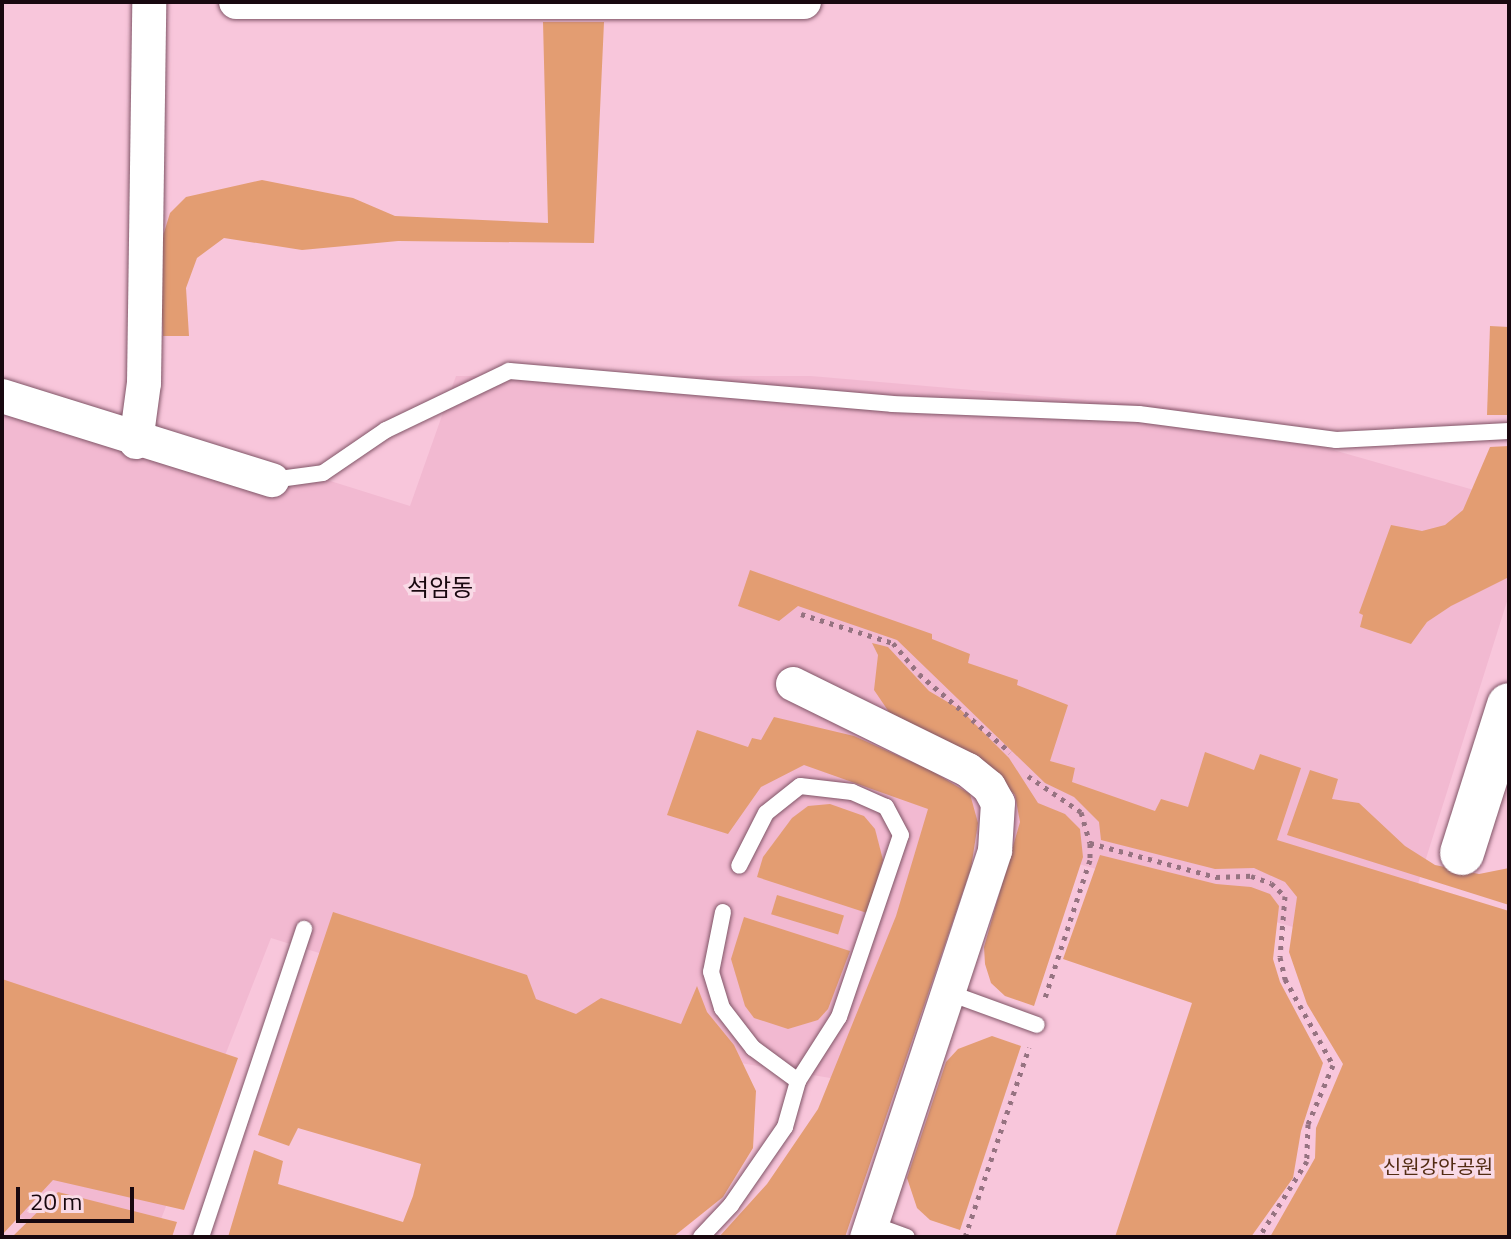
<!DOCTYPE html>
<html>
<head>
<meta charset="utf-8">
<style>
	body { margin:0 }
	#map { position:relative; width:1511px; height:1239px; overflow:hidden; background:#f8c6db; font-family:"Titillium Web","Noto Sans KR",sans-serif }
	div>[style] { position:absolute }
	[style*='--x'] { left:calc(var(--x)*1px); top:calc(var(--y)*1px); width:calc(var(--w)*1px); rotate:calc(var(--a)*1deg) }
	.built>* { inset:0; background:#f2b9d1 }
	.green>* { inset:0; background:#e39d72; transform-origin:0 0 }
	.path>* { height:5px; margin-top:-2.5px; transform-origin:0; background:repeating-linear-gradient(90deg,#967381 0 4px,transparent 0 10px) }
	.roads { filter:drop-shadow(0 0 2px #805567) drop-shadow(0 0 2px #805567) }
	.lane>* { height:16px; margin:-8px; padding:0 8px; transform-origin:8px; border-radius:8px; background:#fff }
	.street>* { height:34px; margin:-17px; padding:0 17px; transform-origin:17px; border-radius:17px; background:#fff }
	.secondary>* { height:44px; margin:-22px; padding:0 22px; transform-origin:22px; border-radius:22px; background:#fff }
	span { translate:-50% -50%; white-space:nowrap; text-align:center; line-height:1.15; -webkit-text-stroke:7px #f9dae6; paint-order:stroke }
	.park-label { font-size:20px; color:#532c13 }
	.quarter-label { font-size:24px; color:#18080f }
	.frame { position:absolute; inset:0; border:4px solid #18080f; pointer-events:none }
	.scale { position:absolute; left:16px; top:1187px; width:118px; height:36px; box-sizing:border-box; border:4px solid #18080f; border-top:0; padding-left:10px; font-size:24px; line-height:28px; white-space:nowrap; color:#18080f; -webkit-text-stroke:6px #f9dae6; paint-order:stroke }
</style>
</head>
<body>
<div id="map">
	<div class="built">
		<i style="clip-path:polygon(456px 376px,811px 376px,1189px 409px,1509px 500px,1509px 595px,1412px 903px,1334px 939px,940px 823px,848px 1081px,592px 1038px,271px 938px,154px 1237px,78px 1237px,2px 1211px,2px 378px,410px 506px)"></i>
	</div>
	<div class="green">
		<i style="clip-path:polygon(543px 22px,604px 22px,594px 243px,398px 241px,302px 250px,224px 238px,197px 258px,186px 288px,189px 336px,163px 336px,159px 249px,170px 213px,186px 197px,262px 180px,353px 198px,395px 216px,548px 223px)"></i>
		<i style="clip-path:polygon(1490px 326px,1509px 327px,1509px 415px,1487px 415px)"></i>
		<i style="clip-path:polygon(1509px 446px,1509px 577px,1451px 606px,1427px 622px,1411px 644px,1360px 627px,1363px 615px,1359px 613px,1391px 525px,1422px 531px,1445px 525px,1463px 510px,1490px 447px)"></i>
		<i style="clip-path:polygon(750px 570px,932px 634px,932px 639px,970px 654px,968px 663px,1018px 680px,1017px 685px,1068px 705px,1050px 761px,1075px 768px,1072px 782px,1155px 811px,1161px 799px,1188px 807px,1205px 752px,1254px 770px,1260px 754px,1301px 768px,1277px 840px,1509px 911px,1509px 1237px,1270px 1237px,1315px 1158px,1316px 1128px,1343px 1064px,1307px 1004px,1289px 952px,1297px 897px,1285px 882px,1254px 868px,1215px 869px,1101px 840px,1099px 822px,1074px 797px,1045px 783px,897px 640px,798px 606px,779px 621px,738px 606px)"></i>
		<i style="clip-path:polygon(872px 643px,888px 647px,929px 691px,961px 710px,1009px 758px,1038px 803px,1065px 814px,1080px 829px,1083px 857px,1034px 1006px,1005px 996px,991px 983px,985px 964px,984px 947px,1020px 822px,1015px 795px,985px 762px,889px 712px,874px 690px,878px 655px)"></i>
		<i style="clip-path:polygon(774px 717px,854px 736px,930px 770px,970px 794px,978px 823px,971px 868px,845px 1237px,719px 1237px,767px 1184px,818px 1109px,896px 916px,928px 809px,804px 765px,761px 787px,728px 834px,667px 815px,697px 730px,748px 747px,752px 738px,761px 740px)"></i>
		<i style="clip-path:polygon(1310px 770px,1338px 779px,1332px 799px,1359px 803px,1405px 846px,1435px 865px,1479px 874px,1509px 868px,1509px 905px,1287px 835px)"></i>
		<i style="clip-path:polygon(830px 804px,864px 816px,875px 829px,883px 860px,867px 913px,757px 877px,763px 857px,792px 818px,808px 806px)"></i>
		<i style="clip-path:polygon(1100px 855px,1216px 884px,1251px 887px,1270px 894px,1279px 906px,1273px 959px,1280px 982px,1323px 1063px,1301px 1131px,1293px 1178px,1251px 1237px,1115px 1237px,1192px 1003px,1063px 959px)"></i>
		<i style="left:777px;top:895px;width:70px;height:20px;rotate:17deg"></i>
		<i style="clip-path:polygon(333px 912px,527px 975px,536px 999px,576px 1014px,601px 998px,681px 1024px,697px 986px,707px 1012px,734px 1045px,756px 1091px,753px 1148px,723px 1197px,673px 1237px,228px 1237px,254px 1150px,283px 1161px,278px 1184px,403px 1222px,413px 1196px,421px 1164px,298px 1128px,289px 1146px,258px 1135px)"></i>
		<i style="clip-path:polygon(744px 917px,850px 951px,828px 1009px,818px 1020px,788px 1029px,754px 1018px,745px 1006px,731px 959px)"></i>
		<i style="clip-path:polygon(2px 979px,238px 1058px,184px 1210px,53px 1180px,2px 1235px)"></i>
		<i style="clip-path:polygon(992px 1036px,1021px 1046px,960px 1230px,930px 1220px,917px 1208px,907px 1178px,946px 1062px,958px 1049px)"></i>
		<i style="clip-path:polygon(58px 1192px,177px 1222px,172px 1237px,12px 1237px)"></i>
	</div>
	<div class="path">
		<i style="--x:801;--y:614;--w:96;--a:17.5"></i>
		<i style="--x:893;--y:643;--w:40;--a:50"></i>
		<i style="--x:919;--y:674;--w:120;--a:40.6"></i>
		<i style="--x:1028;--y:776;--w:64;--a:34.2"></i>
		<i style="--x:1081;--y:812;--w:32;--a:74"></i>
		<i style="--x:1090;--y:843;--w:17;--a:90"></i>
		<i style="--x:1090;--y:860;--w:148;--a:108.1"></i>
		<i style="--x:1090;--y:843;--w:131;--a:15.1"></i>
		<i style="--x:1216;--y:877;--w:35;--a:-2"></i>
		<i style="--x:1251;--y:876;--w:21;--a:19"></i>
		<i style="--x:1271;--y:883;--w:19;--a:43"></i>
		<i style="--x:1285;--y:896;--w:61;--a:94.7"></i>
		<i style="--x:1280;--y:957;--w:23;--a:77"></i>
		<i style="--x:1285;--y:979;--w:98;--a:60.8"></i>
		<i style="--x:1333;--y:1065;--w:64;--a:113"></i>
		<i style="--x:1308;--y:1124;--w:37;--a:92"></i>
		<i style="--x:1307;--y:1161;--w:90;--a:122.3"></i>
		<i style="--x:965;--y:1237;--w:200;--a:-71.3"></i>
	</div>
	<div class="roads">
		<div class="lane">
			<i style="--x:272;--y:480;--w:51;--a:-7.8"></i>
			<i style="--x:323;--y:473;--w:76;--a:-34.3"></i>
			<i style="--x:386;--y:430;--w:136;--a:-25.6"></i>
			<i style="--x:509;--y:371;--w:384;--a:4.9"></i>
			<i style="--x:892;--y:404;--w:247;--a:2.3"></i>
			<i style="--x:1139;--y:414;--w:199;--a:7.5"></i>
			<i style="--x:1336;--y:440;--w:173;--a:-3"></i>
			<i style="--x:723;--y:912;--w:61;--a:101.3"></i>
			<i style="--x:711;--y:972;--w:38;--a:73"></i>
			<i style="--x:722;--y:1008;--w:51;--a:52.2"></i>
			<i style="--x:753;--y:1048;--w:56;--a:36.3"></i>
			<i style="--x:952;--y:994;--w:90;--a:20"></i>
			<i style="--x:871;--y:1224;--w:38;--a:20"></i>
			<i style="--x:201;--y:1237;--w:325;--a:-71.5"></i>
			<i style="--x:701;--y:1237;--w:44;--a:-46.8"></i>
			<i style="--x:731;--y:1205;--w:95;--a:-55.3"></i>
			<i style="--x:785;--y:1127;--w:48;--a:-74.2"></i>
			<i style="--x:798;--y:1081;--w:76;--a:-57.4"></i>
			<i style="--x:839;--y:1017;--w:192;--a:-71.2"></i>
			<i style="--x:901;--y:835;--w:32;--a:-118"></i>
			<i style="--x:886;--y:807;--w:37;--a:-156"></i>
			<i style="--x:852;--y:792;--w:52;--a:-173.4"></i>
			<i style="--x:800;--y:786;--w:43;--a:141.5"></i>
			<i style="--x:766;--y:813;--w:59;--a:117"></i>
		</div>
		<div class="street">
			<i style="--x:236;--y:2;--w:568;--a:0"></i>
			<i style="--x:2;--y:396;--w:283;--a:17.3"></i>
			<i style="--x:136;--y:442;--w:60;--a:-82.3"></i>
			<i style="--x:144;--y:383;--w:381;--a:-89.2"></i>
			<i style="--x:793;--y:684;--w:195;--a:26.2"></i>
			<i style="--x:968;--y:770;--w:27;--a:39"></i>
			<i style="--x:989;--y:787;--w:18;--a:61"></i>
			<i style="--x:998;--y:803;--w:48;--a:93.6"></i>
			<i style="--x:995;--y:851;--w:407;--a:108.3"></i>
		</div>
		<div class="secondary">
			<i style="--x:1462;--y:853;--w:155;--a:-72.4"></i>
		</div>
	</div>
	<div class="park-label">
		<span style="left:1438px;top:1166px">신원강안공원</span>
	</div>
	<div class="quarter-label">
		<span style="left:440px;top:588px">석암동</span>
	</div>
	<div class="frame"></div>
	<div class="scale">20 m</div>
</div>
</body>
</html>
